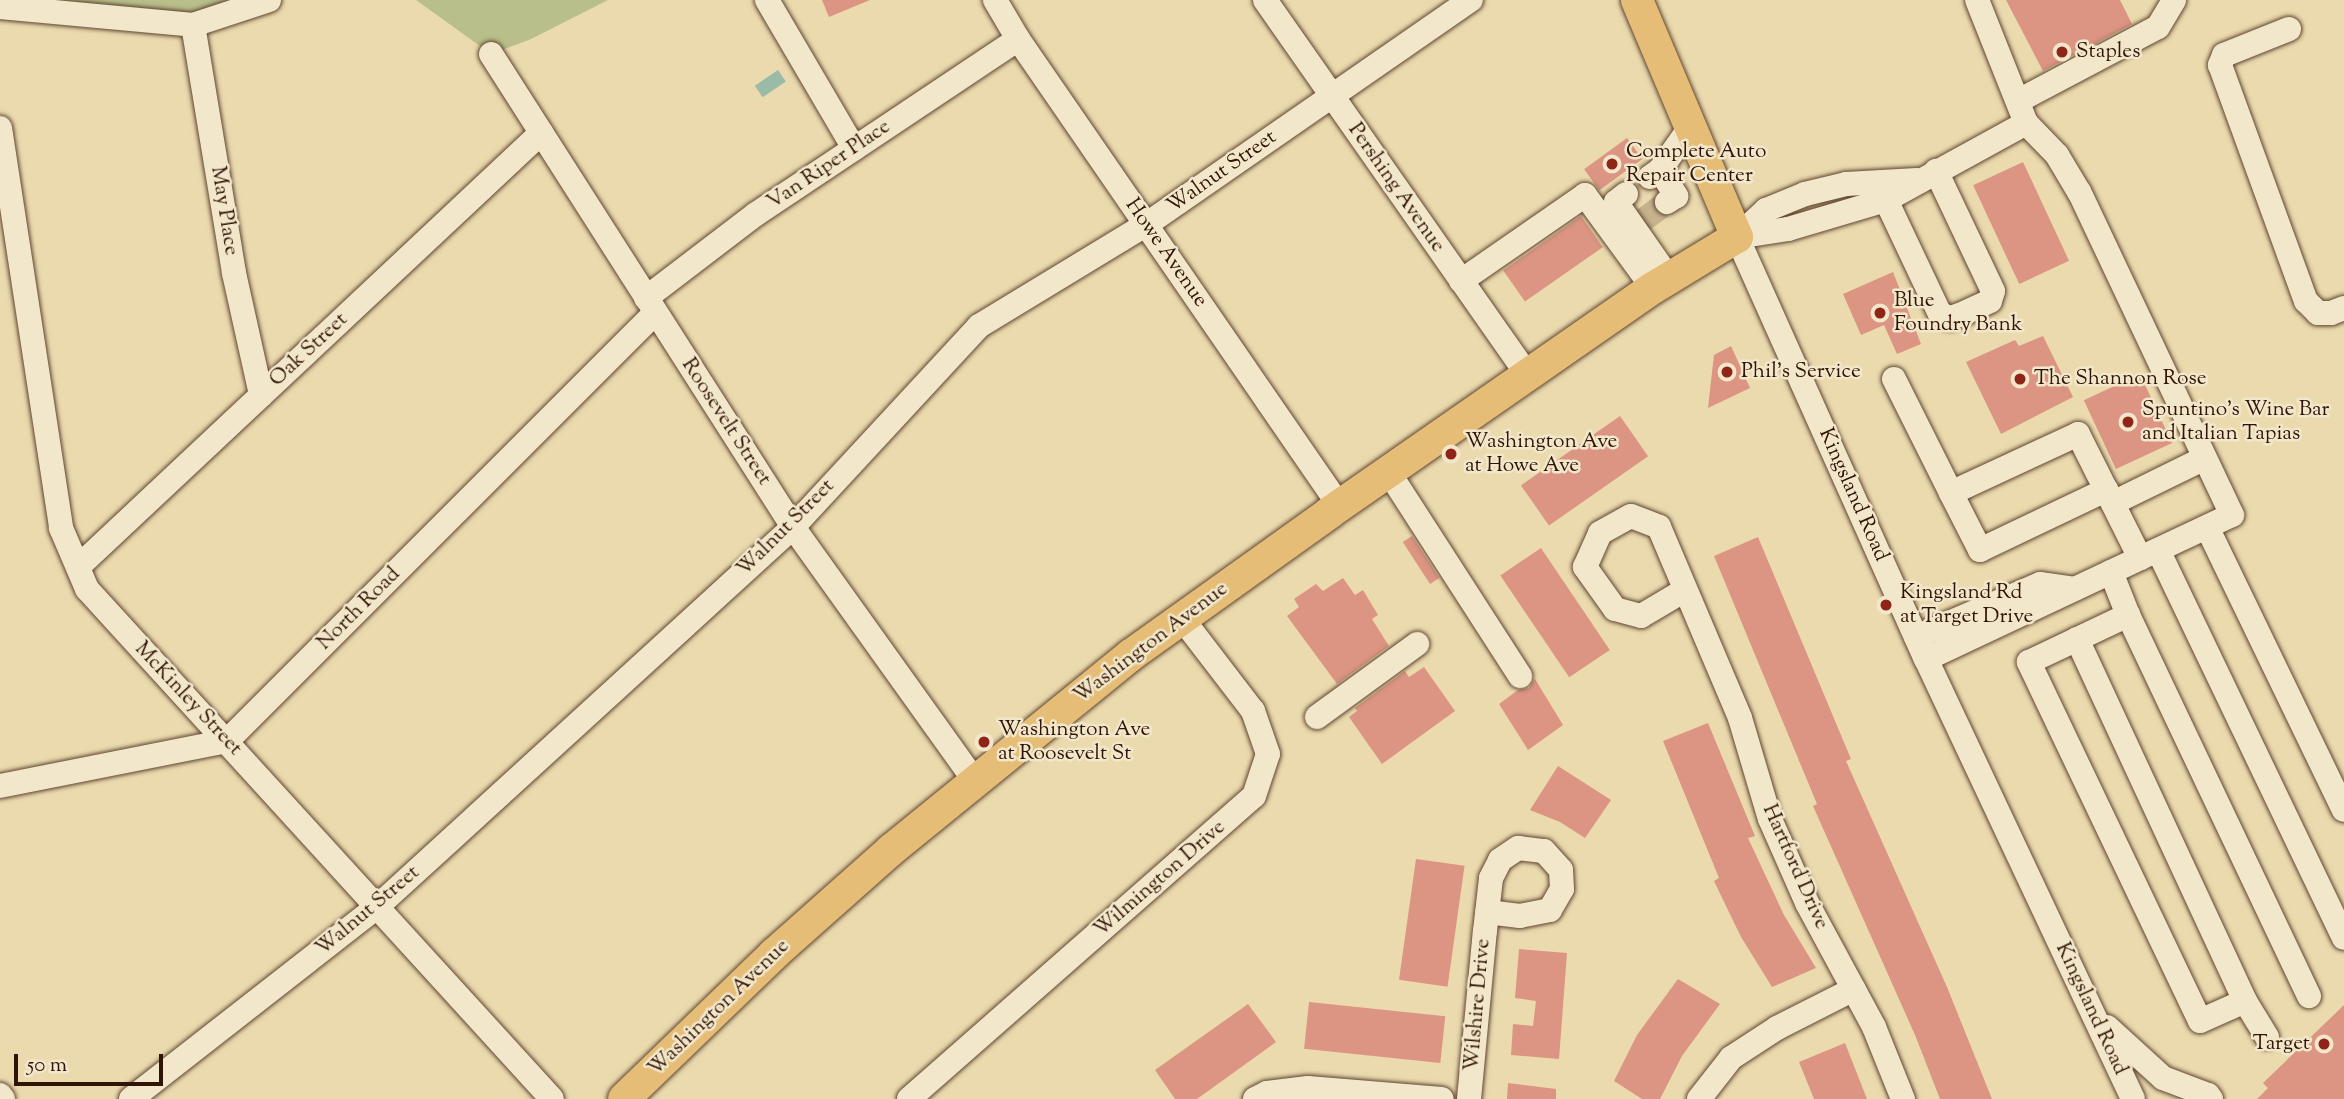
<!DOCTYPE html>
<html>
<head>
<meta charset="utf-8">
<style>
	body { margin:0 }
	#map { position:relative; width:2344px; height:1099px; overflow:hidden; background:#ebdaae; font-family:"Sorts Mill Goudy",serif }
	div>[style] { position:absolute }
	[style*='--x'] { left:calc(var(--x)*1px); top:calc(var(--y)*1px); width:calc(var(--w)*1px); rotate:calc(var(--a)*1deg) }
	.green>* { inset:0; background:#b8bf8a }
	.water>* { inset:0; background:#99bba8; transform-origin:0 0 }
	.building>* { inset:0; background:#db9582; transform-origin:0 0 }
	.minor-tunnel>* { height:24px; margin-top:-12px; transform-origin:0; background:repeating-linear-gradient(90deg,#c6b28d 0 24px,transparent 0 36px) }
	.roads { filter:drop-shadow(0 0 2px #5f4631) drop-shadow(0 0 2px #5f4631) }
	.minor>* { height:24px; margin:-12px; padding:0 12px; transform-origin:12px; border-radius:12px; background:#f2e7ca }
	.major>* { height:32px; margin:-16px; padding:0 16px; transform-origin:16px; border-radius:16px; background:#e6bd77 }
	.dots>* { width:19px; height:19px; translate:-50% -50%; box-sizing:border-box; border:4px solid #f2e7ca; border-radius:50% }
	span { translate:-50% -50%; white-space:nowrap; text-align:center; line-height:1.15; -webkit-text-stroke:5px #f2e7ca; paint-order:stroke }
	.poi-label { font-size:21px; color:#301407 }
	.left { translate:0 -50%; text-align:left }
	.right { translate:-100% -50%; text-align:right }
	.street-label { font-size:21px; color:#301407 }
	.scale { position:absolute; left:14px; top:1054px; width:149px; height:32px; box-sizing:border-box; border:4px solid #301407; border-top:0; padding-left:9px; font-size:21px; line-height:24px; white-space:nowrap; color:#301407; -webkit-text-stroke:5px #f2e7ca; paint-order:stroke }
</style>
</head>
<body>
<div id="map">
	<div class="green">
		<i style="clip-path:polygon(0 0,268px 0,194px 24px)"></i>
		<i style="clip-path:polygon(416px 0,608px 0,531px 39px,491px 54px)"></i>
	</div>
	<div class="water">
		<i style="left:778px;top:70px;width:14px;height:28px;rotate:56deg"></i>
	</div>
	<div class="building">
		<i style="clip-path:polygon(822px 0,870px 0,829px 17px)"></i>
		<i style="clip-path:polygon(2006px 0,2120px 0,2132px 24px,2043px 71px)"></i>
		<i style="left:1627px;top:138px;width:26px;height:53px;rotate:54deg"></i>
		<i style="left:2023px;top:162px;width:109px;height:55px;rotate:65deg"></i>
		<i style="left:1581px;top:216px;width:38px;height:95px;rotate:55deg"></i>
		<i style="clip-path:polygon(1893px 272px,1921px 344px,1897px 354px,1884px 325px,1861px 335px,1843px 294px)"></i>
		<i style="clip-path:polygon(2043px 336px,2073px 397px,2001px 434px,1966px 362px,2015px 340px,2019px 346px)"></i>
		<i style="clip-path:polygon(1731px 346px,1750px 388px,1708px 408px,1714px 355px)"></i>
		<i style="left:2140px;top:374px;width:76px;height:62px;rotate:65deg"></i>
		<i style="left:1620px;top:416px;width:49px;height:121px;rotate:55deg"></i>
		<i style="left:1412px;top:536px;width:50px;height:11px;rotate:57deg"></i>
		<i style="clip-path:polygon(1758px 537px,1851px 759px,1846px 761px,1947px 987px,1992px 1099px,1940px 1099px,1915px 1035px,1813px 806px,1817px 804px,1714px 556px)"></i>
		<i style="left:1541px;top:548px;width:123px;height:49px;rotate:56deg"></i>
		<i style="clip-path:polygon(1343px 578px,1355px 595px,1363px 590px,1378px 615px,1372px 619px,1389px 646px,1337px 684px,1287px 616px,1299px 607px,1294px 599px,1316px 584px,1323px 591px)"></i>
		<i style="clip-path:polygon(1424px 667px,1455px 711px,1382px 764px,1349px 717px,1357px 711px,1355px 708px,1405px 671px,1409px 677px)"></i>
		<i style="clip-path:polygon(1535px 679px,1563px 725px,1528px 750px,1499px 704px,1518px 690px,1529px 688px)"></i>
		<i style="clip-path:polygon(1708px 723px,1755px 836px,1748px 838px,1784px 915px,1816px 968px,1772px 987px,1741px 937px,1714px 881px,1719px 878px,1663px 741px)"></i>
		<i style="clip-path:polygon(1558px 766px,1611px 800px,1585px 838px,1560px 822px,1530px 810px)"></i>
		<i style="left:1416px;top:859px;width:49px;height:122px;rotate:8deg"></i>
		<i style="clip-path:polygon(1519px 949px,1567px 953px,1559px 1059px,1511px 1055px,1513px 1024px,1533px 1026px,1536px 1001px,1515px 998px)"></i>
		<i style="clip-path:polygon(1678px 979px,1720px 1004px,1682px 1056px,1660px 1099px,1642px 1099px,1614px 1081px,1637px 1035px)"></i>
		<i style="left:1309px;top:1002px;width:137px;height:47px;rotate:6deg"></i>
		<i style="clip-path:polygon(1248px 1004px,1276px 1042px,1197px 1099px,1175px 1099px,1155px 1070px)"></i>
		<i style="clip-path:polygon(2344px 1005px,2344px 1099px,2257px 1099px,2268px 1088px,2263px 1083px)"></i>
		<i style="clip-path:polygon(1845px 1043px,1867px 1099px,1814px 1099px,1799px 1062px)"></i>
		<i style="clip-path:polygon(1508px 1083px,1556px 1089px,1556px 1099px,1507px 1099px)"></i>
	</div>
	<div class="minor-tunnel">
		<i style="--x:1642;--y:221;--w:31;--a:-37"></i>
	</div>
	<div class="roads">
		<div class="minor">
			<i style="--x:767;--y:0;--w:172;--a:59.6"></i>
			<i style="--x:995;--y:0;--w:45;--a:59.5"></i>
			<i style="--x:1018;--y:39;--w:566;--a:55.44"></i>
			<i style="--x:1265;--y:0;--w:459;--a:55"></i>
			<i style="--x:0;--y:7;--w:194;--a:5.3"></i>
			<i style="--x:193;--y:25;--w:80;--a:-18.2"></i>
			<i style="--x:193;--y:25;--w:251;--a:80.6"></i>
			<i style="--x:234;--y:273;--w:125;--a:77.5"></i>
			<i style="--x:2289;--y:29;--w:70;--a:158.2"></i>
			<i style="--x:2224;--y:55;--w:11;--a:112"></i>
			<i style="--x:2220;--y:65;--w:251;--a:70"></i>
			<i style="--x:2306;--y:301;--w:17;--a:45"></i>
			<i style="--x:2318;--y:313;--w:13;--a:0"></i>
			<i style="--x:2331;--y:313;--w:14;--a:-21"></i>
			<i style="--x:491;--y:54;--w:561;--a:57.44"></i>
			<i style="--x:793;--y:527;--w:312;--a:54.4"></i>
			<i style="--x:2018;--y:101;--w:158;--a:-27.9"></i>
			<i style="--x:2158;--y:27;--w:31;--a:-59"></i>
			<i style="--x:0;--y:128;--w:405;--a:81.3"></i>
			<i style="--x:61;--y:528;--w:66;--a:66.9"></i>
			<i style="--x:87;--y:589;--w:690;--a:47.64"></i>
			<i style="--x:1660;--y:170;--w:31;--a:58"></i>
			<i style="--x:1676;--y:196;--w:11;--a:146"></i>
			<i style="--x:1650;--y:177;--w:12;--a:-35"></i>
			<i style="--x:1660;--y:170;--w:54;--a:-54.8"></i>
			<i style="--x:1626;--y:194;--w:13;--a:141"></i>
			<i style="--x:1616;--y:202;--w:93;--a:55.1"></i>
			<i style="--x:1886;--y:200;--w:126;--a:64.7"></i>
			<i style="--x:1940;--y:314;--w:11;--a:22"></i>
			<i style="--x:1950;--y:318;--w:10;--a:-17"></i>
			<i style="--x:1960;--y:315;--w:33;--a:-25"></i>
			<i style="--x:1990;--y:301;--w:10;--a:-73"></i>
			<i style="--x:1993;--y:291;--w:133;--a:-115.4"></i>
			<i style="--x:1737;--y:237;--w:462;--a:65.9"></i>
			<i style="--x:1926;--y:659;--w:486;--a:64.8"></i>
			<i style="--x:1737;--y:237;--w:52;--a:-8.9"></i>
			<i style="--x:1788;--y:229;--w:102;--a:-16.5"></i>
			<i style="--x:1886;--y:200;--w:160;--a:-28.8"></i>
			<i style="--x:1737;--y:237;--w:40;--a:-43"></i>
			<i style="--x:1766;--y:210;--w:42;--a:-22.3"></i>
			<i style="--x:1805;--y:194;--w:42;--a:-13.7"></i>
			<i style="--x:1846;--y:184;--w:71;--a:-3.2"></i>
			<i style="--x:1461;--y:281;--w:151;--a:-34.7"></i>
			<i style="--x:1585;--y:195;--w:115;--a:53.8"></i>
			<i style="--x:646;--y:298;--w:138;--a:-37.4"></i>
			<i style="--x:756;--y:214;--w:315;--a:-33.7"></i>
			<i style="--x:1894;--y:379;--w:127;--a:63.4"></i>
			<i style="--x:1951;--y:493;--w:140;--a:-24.9"></i>
			<i style="--x:2078;--y:434;--w:139;--a:63.4"></i>
			<i style="--x:1388;--y:471;--w:244;--a:57.2"></i>
			<i style="--x:1951;--y:493;--w:64;--a:63"></i>
			<i style="--x:1980;--y:550;--w:140;--a:-25.5"></i>
			<i style="--x:2113;--y:503;--w:102;--a:-26.1"></i>
			<i style="--x:2207;--y:527;--w:314;--a:64.2"></i>
			<i style="--x:2158;--y:550;--w:430;--a:64.4"></i>
			<i style="--x:78;--y:567;--w:635;--a:-43.15"></i>
			<i style="--x:2111;--y:572;--w:46;--a:68.4"></i>
			<i style="--x:1685;--y:590;--w:51;--a:149.4"></i>
			<i style="--x:1641;--y:616;--w:27;--a:-165"></i>
			<i style="--x:1615;--y:609;--w:52;--a:-125.5"></i>
			<i style="--x:1585;--y:567;--w:37;--a:-66"></i>
			<i style="--x:1600;--y:533;--w:35;--a:-29"></i>
			<i style="--x:1631;--y:516;--w:30;--a:21"></i>
			<i style="--x:1659;--y:527;--w:207;--a:67"></i>
			<i style="--x:1740;--y:718;--w:105;--a:73.5"></i>
			<i style="--x:1770;--y:819;--w:92;--a:66.2"></i>
			<i style="--x:1807;--y:903;--w:141;--a:61.6"></i>
			<i style="--x:1874;--y:1027;--w:78;--a:68.1"></i>
			<i style="--x:1916;--y:637;--w:135;--a:-23.1"></i>
			<i style="--x:2040;--y:584;--w:35;--a:8"></i>
			<i style="--x:2077;--y:639;--w:399;--a:65.1"></i>
			<i style="--x:1926;--y:659;--w:338;--a:-25.2"></i>
			<i style="--x:2232;--y:515;--w:357;--a:-115.3"></i>
			<i style="--x:2079;--y:192;--w:43;--a:-120.7"></i>
			<i style="--x:2057;--y:155;--w:45;--a:-134.1"></i>
			<i style="--x:2026;--y:123;--w:132;--a:-111.7"></i>
			<i style="--x:1317;--y:717;--w:124;--a:-36.1"></i>
			<i style="--x:0;--y:786;--w:231;--a:-11.2"></i>
			<i style="--x:227;--y:741;--w:605;--a:-45"></i>
			<i style="--x:2107;--y:1027;--w:76;--a:42.3"></i>
			<i style="--x:2163;--y:1078;--w:48;--a:20.7"></i>
			<i style="--x:2208;--y:1095;--w:5;--a:53"></i>
			<i style="--x:2267;--y:1037;--w:42;--a:-121.4"></i>
			<i style="--x:2245;--y:1001;--w:49;--a:156"></i>
			<i style="--x:2200;--y:1021;--w:398;--a:-115.5"></i>
			<i style="--x:2029;--y:662;--w:110;--a:-25.4"></i>
			<i style="--x:2128;--y:615;--w:422;--a:64.6"></i>
			<i style="--x:0;--y:1095;--w:5;--a:53"></i>
			<i style="--x:131;--y:1099;--w:313;--a:-38"></i>
			<i style="--x:378;--y:906;--w:562;--a:-42.4"></i>
			<i style="--x:793;--y:527;--w:274;--a:-47.2"></i>
			<i style="--x:979;--y:326;--w:197;--a:-31.3"></i>
			<i style="--x:1147;--y:224;--w:394;--a:-34.7"></i>
			<i style="--x:909;--y:1099;--w:459;--a:-41.3"></i>
			<i style="--x:1254;--y:796;--w:44;--a:-71.6"></i>
			<i style="--x:1268;--y:754;--w:46;--a:-109.2"></i>
			<i style="--x:1253;--y:711;--w:118;--a:-127.5"></i>
			<i style="--x:1255;--y:1099;--w:13;--a:-27"></i>
			<i style="--x:1267;--y:1093;--w:41;--a:-7"></i>
			<i style="--x:1308;--y:1088;--w:134;--a:4.7"></i>
			<i style="--x:1469;--y:1099;--w:169;--a:-84.6"></i>
			<i style="--x:1485;--y:931;--w:53;--a:-83.5"></i>
			<i style="--x:1491;--y:878;--w:20;--a:-63"></i>
			<i style="--x:1500;--y:860;--w:22;--a:-34"></i>
			<i style="--x:1518;--y:848;--w:26;--a:7"></i>
			<i style="--x:1544;--y:851;--w:25;--a:48"></i>
			<i style="--x:1561;--y:870;--w:19;--a:87"></i>
			<i style="--x:1562;--y:889;--w:24;--a:120"></i>
			<i style="--x:1550;--y:910;--w:31;--a:169"></i>
			<i style="--x:1520;--y:916;--w:33;--a:-173"></i>
			<i style="--x:1699;--y:1099;--w:52;--a:-52"></i>
			<i style="--x:1731;--y:1058;--w:55;--a:-33.1"></i>
			<i style="--x:1777;--y:1028;--w:86;--a:-26.9"></i>
		</div>
		<div class="major">
			<i style="--x:624;--y:1099;--w:209;--a:-44"></i>
			<i style="--x:774;--y:954;--w:157;--a:-41.6"></i>
			<i style="--x:891;--y:850;--w:309;--a:-39.1"></i>
			<i style="--x:1131;--y:655;--w:244;--a:-35.6"></i>
			<i style="--x:1329;--y:513;--w:394;--a:-34.8"></i>
			<i style="--x:1653;--y:288;--w:98;--a:-31.3"></i>
			<i style="--x:1737;--y:237;--w:257;--a:-112.9"></i>
		</div>
	</div>
	<div class="dots">
		<i style="left:2062px;top:52px;background:#8f2418"></i>
		<i style="left:1612px;top:164px;background:#8f2418"></i>
		<i style="left:1880px;top:313px;background:#8f2418"></i>
		<i style="left:1727px;top:372px;background:#8f2418"></i>
		<i style="left:2020px;top:379px;background:#8f2418"></i>
		<i style="left:2128px;top:422px;background:#8f2418"></i>
		<i style="left:1451px;top:454px;background:#8f2418"></i>
		<i style="left:1886px;top:605px;background:#8f2418"></i>
		<i style="left:984px;top:742px;background:#8f2418"></i>
		<i style="left:2324px;top:1044px;background:#8f2418"></i>
	</div>
	<div class="poi-label">
		<span class="left" style="left:2076px;top:52px">Staples</span>
		<span class="left" style="left:1626px;top:164px">Complete Auto<br>Repair Center</span>
		<span class="left" style="left:1894px;top:313px">Blue<br>Foundry Bank</span>
		<span class="left" style="left:1741px;top:372px">Phil's Service</span>
		<span class="left" style="left:2034px;top:379px">The Shannon Rose</span>
		<span class="left" style="left:2142px;top:422px">Spuntino's Wine Bar<br>and Italian Tapias</span>
		<span class="left" style="left:1465px;top:454px">Washington Ave<br>at Howe Ave</span>
		<span class="left" style="left:1900px;top:605px">Kingsland Rd<br>at Target Drive</span>
		<span class="left" style="left:998px;top:742px">Washington Ave<br>at Roosevelt St</span>
		<span class="right" style="left:2310px;top:1044px">Target</span>
	</div>
	<div class="street-label">
		<span style="left:829px;top:165px;rotate:-34deg">Van Riper Place</span>
		<span style="left:1222px;top:172px;rotate:-35deg">Walnut Street</span>
		<span style="left:1396px;top:188px;rotate:55deg">Pershing Avenue</span>
		<span style="left:224px;top:211px;rotate:81deg">May Place</span>
		<span style="left:1166px;top:253px;rotate:55deg">Howe Avenue</span>
		<span style="left:309px;top:350px;rotate:-43deg">Oak Street</span>
		<span style="left:726px;top:422px;rotate:57deg">Roosevelt Street</span>
		<span style="left:1853px;top:495px;rotate:66deg">Kingsland Road</span>
		<span style="left:786px;top:528px;rotate:-45deg">Walnut Street</span>
		<span style="left:359px;top:609px;rotate:-45deg">North Road</span>
		<span style="left:1151px;top:643px;rotate:-37deg">Washington Avenue</span>
		<span style="left:188px;top:699px;rotate:47deg">McKinley Street</span>
		<span style="left:1795px;top:867px;rotate:66deg">Hartford Drive</span>
		<span style="left:1160px;top:879px;rotate:-41deg">Wilmington Drive</span>
		<span style="left:368px;top:911px;rotate:-40deg">Walnut Street</span>
		<span style="left:1478px;top:1005px;rotate:-85deg">Wilshire Drive</span>
		<span style="left:719px;top:1008px;rotate:-44deg">Washington Avenue</span>
		<span style="left:2091px;top:1009px;rotate:65deg">Kingsland Road</span>
	</div>
	<div class="scale">50 m</div>
</div>
</body>
</html>
